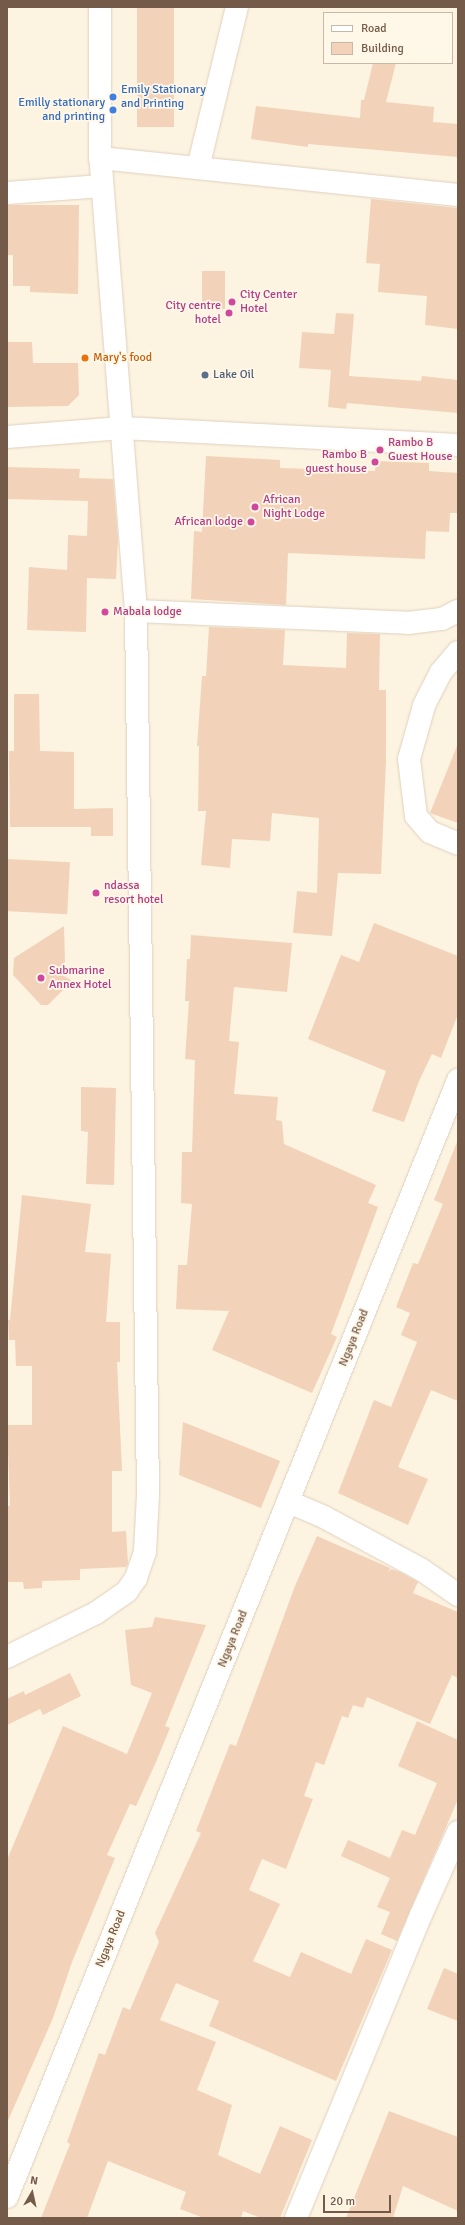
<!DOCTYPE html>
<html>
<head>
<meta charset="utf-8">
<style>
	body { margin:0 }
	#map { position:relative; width:465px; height:2225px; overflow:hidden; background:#fcf3e1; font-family:Signika,sans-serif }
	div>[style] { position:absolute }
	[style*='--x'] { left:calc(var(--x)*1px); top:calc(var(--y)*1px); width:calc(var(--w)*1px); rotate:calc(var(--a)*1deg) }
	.building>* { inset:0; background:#f2d3b9; transform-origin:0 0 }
	.roads { filter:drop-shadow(0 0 1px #e0d0bd) drop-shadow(0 0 1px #e0d0bd) }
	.street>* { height:22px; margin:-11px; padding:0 11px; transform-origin:11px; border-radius:11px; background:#fff }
	.secondary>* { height:22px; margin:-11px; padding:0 11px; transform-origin:11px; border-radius:11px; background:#fff }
	.dots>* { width:11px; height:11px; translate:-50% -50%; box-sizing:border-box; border:2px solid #fff7e8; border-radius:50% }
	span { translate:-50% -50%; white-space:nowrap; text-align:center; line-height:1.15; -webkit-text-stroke:3.5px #fff7e8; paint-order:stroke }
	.shop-label { font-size:12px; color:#366cbe }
	.left { translate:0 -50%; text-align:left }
	.right { translate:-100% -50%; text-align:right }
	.hotel-label { font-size:12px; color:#b23c85 }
	.food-label { font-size:12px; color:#c56008 }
	.service-label { font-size:12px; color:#4e5e75 }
	.street-label { font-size:12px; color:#745a48 }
	.frame { position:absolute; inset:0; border:8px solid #745a48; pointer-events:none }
	.legend { position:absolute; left:323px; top:12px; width:130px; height:52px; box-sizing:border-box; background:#fff7e8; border:1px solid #c7b8a8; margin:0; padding:5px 7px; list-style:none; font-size:12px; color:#745a48 }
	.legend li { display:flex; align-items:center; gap:8px; height:20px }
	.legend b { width:20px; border:1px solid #c7b8a8 }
	.north { position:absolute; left:12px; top:2173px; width:40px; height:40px; -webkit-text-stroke:3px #fff7e8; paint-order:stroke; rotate:9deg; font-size:11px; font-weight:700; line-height:16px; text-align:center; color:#745a48 }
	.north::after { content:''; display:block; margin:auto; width:14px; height:18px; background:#745a48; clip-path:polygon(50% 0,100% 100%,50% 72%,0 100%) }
	.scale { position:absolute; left:323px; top:2195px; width:68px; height:18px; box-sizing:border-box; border:2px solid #745a48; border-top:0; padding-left:5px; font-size:12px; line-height:14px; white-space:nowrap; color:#745a48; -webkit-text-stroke:3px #fff7e8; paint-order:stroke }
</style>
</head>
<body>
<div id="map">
	<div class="building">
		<i style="left:137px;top:7px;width:37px;height:120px"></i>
		<i style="clip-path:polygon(373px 63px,396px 63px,386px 102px,434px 107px,433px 122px,458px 124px,458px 157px,308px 144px,308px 147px,251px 139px,256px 106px,360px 118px,361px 100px,364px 100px)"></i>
		<i style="clip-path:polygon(371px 199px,458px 208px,458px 329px,425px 325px,427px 296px,378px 292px,380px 264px,366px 263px)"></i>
		<i style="clip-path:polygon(7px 205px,79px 205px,78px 294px,30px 292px,30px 286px,13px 286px,13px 255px,7px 255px)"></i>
		<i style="left:202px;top:271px;width:23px;height:38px"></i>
		<i style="clip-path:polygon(336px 313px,354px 314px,349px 376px,421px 381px,422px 376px,458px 380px,458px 413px,347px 403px,346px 409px,328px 407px,331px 370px,299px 368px,302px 332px,334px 334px)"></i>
		<i style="clip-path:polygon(7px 342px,32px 342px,33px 363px,78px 363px,79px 395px,68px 406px,7px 407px)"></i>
		<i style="clip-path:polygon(206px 456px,280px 460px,280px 468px,375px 471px,376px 461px,429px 463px,429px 471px,458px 473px,458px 513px,450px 513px,449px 532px,426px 531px,425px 559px,288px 553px,286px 605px,191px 599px,194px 531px,202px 532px)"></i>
		<i style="clip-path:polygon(7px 467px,80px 469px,79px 478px,113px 479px,118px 539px,116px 579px,87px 578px,86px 632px,27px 630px,29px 567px,67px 570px,68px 535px,87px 536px,88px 501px,7px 499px)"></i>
		<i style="clip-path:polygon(209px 627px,285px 630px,283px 665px,346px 668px,347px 633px,380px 634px,379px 690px,386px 690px,386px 761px,381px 874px,338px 873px,332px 936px,293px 933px,297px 891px,317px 893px,319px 818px,272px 813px,270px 841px,232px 839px,230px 868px,201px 865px,206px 811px,198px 811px,199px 746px,197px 746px,202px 676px,206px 676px)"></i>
		<i style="clip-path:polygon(14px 694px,39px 694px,40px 751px,74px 752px,74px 809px,113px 808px,113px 836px,91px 836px,91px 827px,10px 827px,9px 751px,14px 751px)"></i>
		<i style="clip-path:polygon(457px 746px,458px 746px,458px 823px,430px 813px)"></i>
		<i style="left:7px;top:859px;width:63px;height:52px;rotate:3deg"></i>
		<i style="clip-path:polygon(374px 923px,458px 956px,458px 1014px,441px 1058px,432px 1054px,419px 1081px,404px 1122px,372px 1111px,386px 1071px,308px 1039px,341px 955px,359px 962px)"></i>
		<i style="clip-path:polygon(64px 926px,65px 962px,58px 972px,72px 981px,48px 1005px,41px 1005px,13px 975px,14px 958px)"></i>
		<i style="clip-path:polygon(191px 935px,292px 943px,287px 992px,234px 987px,229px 1041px,239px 1042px,234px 1094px,278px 1097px,276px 1120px,282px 1121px,284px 1144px,376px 1185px,368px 1203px,378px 1207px,331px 1334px,337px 1337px,312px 1393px,212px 1350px,229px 1311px,176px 1309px,178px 1265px,187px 1265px,192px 1204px,181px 1203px,182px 1152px,192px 1152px,195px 1060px,185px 1059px,189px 1001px,185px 1001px,187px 959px,190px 959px)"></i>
		<i style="clip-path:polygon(81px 1087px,116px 1088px,114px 1185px,86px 1184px,88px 1132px,81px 1131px)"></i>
		<i style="clip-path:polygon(457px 1142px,458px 1401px,431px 1390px,398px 1467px,428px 1479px,408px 1525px,338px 1493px,374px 1400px,391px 1407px,417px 1342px,401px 1335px,410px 1313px,396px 1307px,413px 1263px,418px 1264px,443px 1204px,434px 1200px)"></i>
		<i style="clip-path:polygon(22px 1195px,91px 1204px,85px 1252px,111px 1254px,106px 1322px,120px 1322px,120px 1362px,117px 1362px,122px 1471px,112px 1471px,112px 1532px,126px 1531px,128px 1564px,126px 1567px,80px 1569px,80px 1580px,42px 1581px,42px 1588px,24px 1589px,23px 1582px,7px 1582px,8px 1506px,10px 1506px,7px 1425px,32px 1425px,32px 1366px,16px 1366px,15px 1340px,9px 1340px,8px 1320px,10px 1320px)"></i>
		<i style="clip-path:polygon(183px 1422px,280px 1461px,261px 1508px,179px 1475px)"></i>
		<i style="clip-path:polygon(317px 1536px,390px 1568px,388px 1572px,391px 1569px,400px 1572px,418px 1582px,413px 1593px,458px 1612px,458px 1678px,452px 1675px,430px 1724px,367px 1697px,363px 1708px,353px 1705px,348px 1718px,342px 1716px,324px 1765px,316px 1762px,304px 1796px,313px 1799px,286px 1869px,262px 1859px,249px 1890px,280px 1904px,253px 1961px,290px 1977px,301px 1952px,351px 1974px,366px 1939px,392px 1950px,336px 2081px,209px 2026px,219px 2001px,176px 1983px,160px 2020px,216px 2042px,197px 2090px,232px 2105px,218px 2155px,260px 2174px,280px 2126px,312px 2140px,280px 2218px,261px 2218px,243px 2211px,241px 2218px,204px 2218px,180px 2209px,186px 2192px,108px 2161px,87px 2218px,41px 2218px,70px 2144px,67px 2142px,99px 2053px,105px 2055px,123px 2007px,130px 2010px,159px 1942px,155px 1933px,201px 1833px,196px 1831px,230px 1744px,236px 1746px,295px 1586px)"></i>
		<i style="clip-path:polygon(155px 1617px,206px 1625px,165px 1726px,170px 1728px,156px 1762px,136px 1806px,130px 1804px,107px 1855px,115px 1858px,72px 1962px,53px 2018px,7px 2123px,7px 1860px,63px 1726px,127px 1754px,152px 1693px,131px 1685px,125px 1630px,152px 1627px)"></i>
		<i style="clip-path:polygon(70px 1673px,81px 1696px,43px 1715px,40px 1709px,7px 1725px,7px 1699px,24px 1691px,25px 1695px)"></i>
		<i style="clip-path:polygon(417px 1721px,458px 1740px,458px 1799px,397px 1941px,381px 1934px,390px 1912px,377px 1907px,390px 1878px,341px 1856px,348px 1840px,390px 1858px,402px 1830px,415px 1835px,437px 1783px,398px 1766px)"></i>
		<i style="clip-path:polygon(444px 1968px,458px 1974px,458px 2021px,427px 2009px)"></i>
		<i style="clip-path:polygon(389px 2111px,458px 2137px,458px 2211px,403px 2186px,393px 2218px,346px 2218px)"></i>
	</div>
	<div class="roads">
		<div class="street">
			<i style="--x:100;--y:158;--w:360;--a:5.9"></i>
			<i style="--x:198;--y:168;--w:166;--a:-76.4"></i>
			<i style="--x:7;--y:193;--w:95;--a:-4.2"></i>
			<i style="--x:7;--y:437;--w:115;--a:-4.5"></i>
			<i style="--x:136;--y:611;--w:272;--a:2.5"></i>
			<i style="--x:408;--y:623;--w:34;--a:-7"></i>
			<i style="--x:442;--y:619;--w:18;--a:-27"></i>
			<i style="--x:458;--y:652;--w:26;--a:130"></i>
			<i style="--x:441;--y:672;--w:38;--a:117"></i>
			<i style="--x:424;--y:706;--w:55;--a:105.8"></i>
			<i style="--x:409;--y:759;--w:57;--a:83"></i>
			<i style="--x:416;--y:816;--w:21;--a:49"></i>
			<i style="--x:430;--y:832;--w:30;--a:23"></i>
			<i style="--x:289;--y:1502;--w:38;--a:23"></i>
			<i style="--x:324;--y:1517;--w:111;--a:28.4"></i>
			<i style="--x:422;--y:1570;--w:44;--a:34.8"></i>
			<i style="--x:296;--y:2218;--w:328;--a:-67.6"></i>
			<i style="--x:421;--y:1915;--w:91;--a:-66"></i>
		</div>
		<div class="secondary">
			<i style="--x:122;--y:428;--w:336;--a:2.9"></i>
			<i style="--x:7;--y:1657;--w:99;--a:-26.3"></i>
			<i style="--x:96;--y:1613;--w:38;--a:-35"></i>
			<i style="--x:127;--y:1591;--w:16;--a:-55"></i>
			<i style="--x:136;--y:1578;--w:28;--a:-71"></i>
			<i style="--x:145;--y:1552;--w:58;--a:-87"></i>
			<i style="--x:148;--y:1494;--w:883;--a:-90.78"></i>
			<i style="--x:136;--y:611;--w:454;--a:-94.5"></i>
			<i style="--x:100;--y:158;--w:151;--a:-90"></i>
			<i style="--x:7;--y:2197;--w:1205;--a:-68.01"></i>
		</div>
	</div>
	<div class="dots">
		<i style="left:113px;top:97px;background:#3f7fe0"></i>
		<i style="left:113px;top:110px;background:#3f7fe0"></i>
		<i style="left:232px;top:302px;background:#d1479c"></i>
		<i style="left:229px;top:313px;background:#d1479c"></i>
		<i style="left:85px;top:358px;background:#e8710a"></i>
		<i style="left:205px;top:375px;background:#5c6f8a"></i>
		<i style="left:380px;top:450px;background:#d1479c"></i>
		<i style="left:375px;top:462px;background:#d1479c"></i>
		<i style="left:255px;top:507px;background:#d1479c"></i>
		<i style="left:251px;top:522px;background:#d1479c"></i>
		<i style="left:105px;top:612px;background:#d1479c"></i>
		<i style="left:96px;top:893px;background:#d1479c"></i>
		<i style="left:41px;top:978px;background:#d1479c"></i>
	</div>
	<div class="shop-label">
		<span class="left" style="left:121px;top:97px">Emily Stationary<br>and Printing</span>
		<span class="right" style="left:105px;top:110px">Emilly stationary<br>and printing</span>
	</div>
	<div class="hotel-label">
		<span class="left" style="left:240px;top:302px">City Center<br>Hotel</span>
		<span class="right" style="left:221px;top:313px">City centre<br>hotel</span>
		<span class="left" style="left:388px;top:450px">Rambo B<br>Guest House</span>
		<span class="right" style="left:367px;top:462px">Rambo B<br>guest house</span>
		<span class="left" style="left:263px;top:507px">African<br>Night Lodge</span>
		<span class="right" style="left:243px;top:522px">African lodge</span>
		<span class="left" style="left:113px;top:612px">Mabala lodge</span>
		<span class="left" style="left:104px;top:893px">ndassa<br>resort hotel</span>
		<span class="left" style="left:49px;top:978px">Submarine<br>Annex Hotel</span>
	</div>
	<div class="food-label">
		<span class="left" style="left:93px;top:358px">Mary's food</span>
	</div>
	<div class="service-label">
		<span class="left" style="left:213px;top:375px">Lake Oil</span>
	</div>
	<div class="street-label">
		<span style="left:354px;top:1338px;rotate:-68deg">Ngaya Road</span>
		<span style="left:233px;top:1639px;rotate:-68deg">Ngaya Road</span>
		<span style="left:111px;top:1939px;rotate:-68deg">Ngaya Road</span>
	</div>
	<div class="frame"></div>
	<ul class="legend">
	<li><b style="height:5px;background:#fff"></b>Road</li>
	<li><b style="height:11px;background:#f2d3b9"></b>Building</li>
	</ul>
	<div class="north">N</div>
	<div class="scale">20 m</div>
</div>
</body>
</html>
